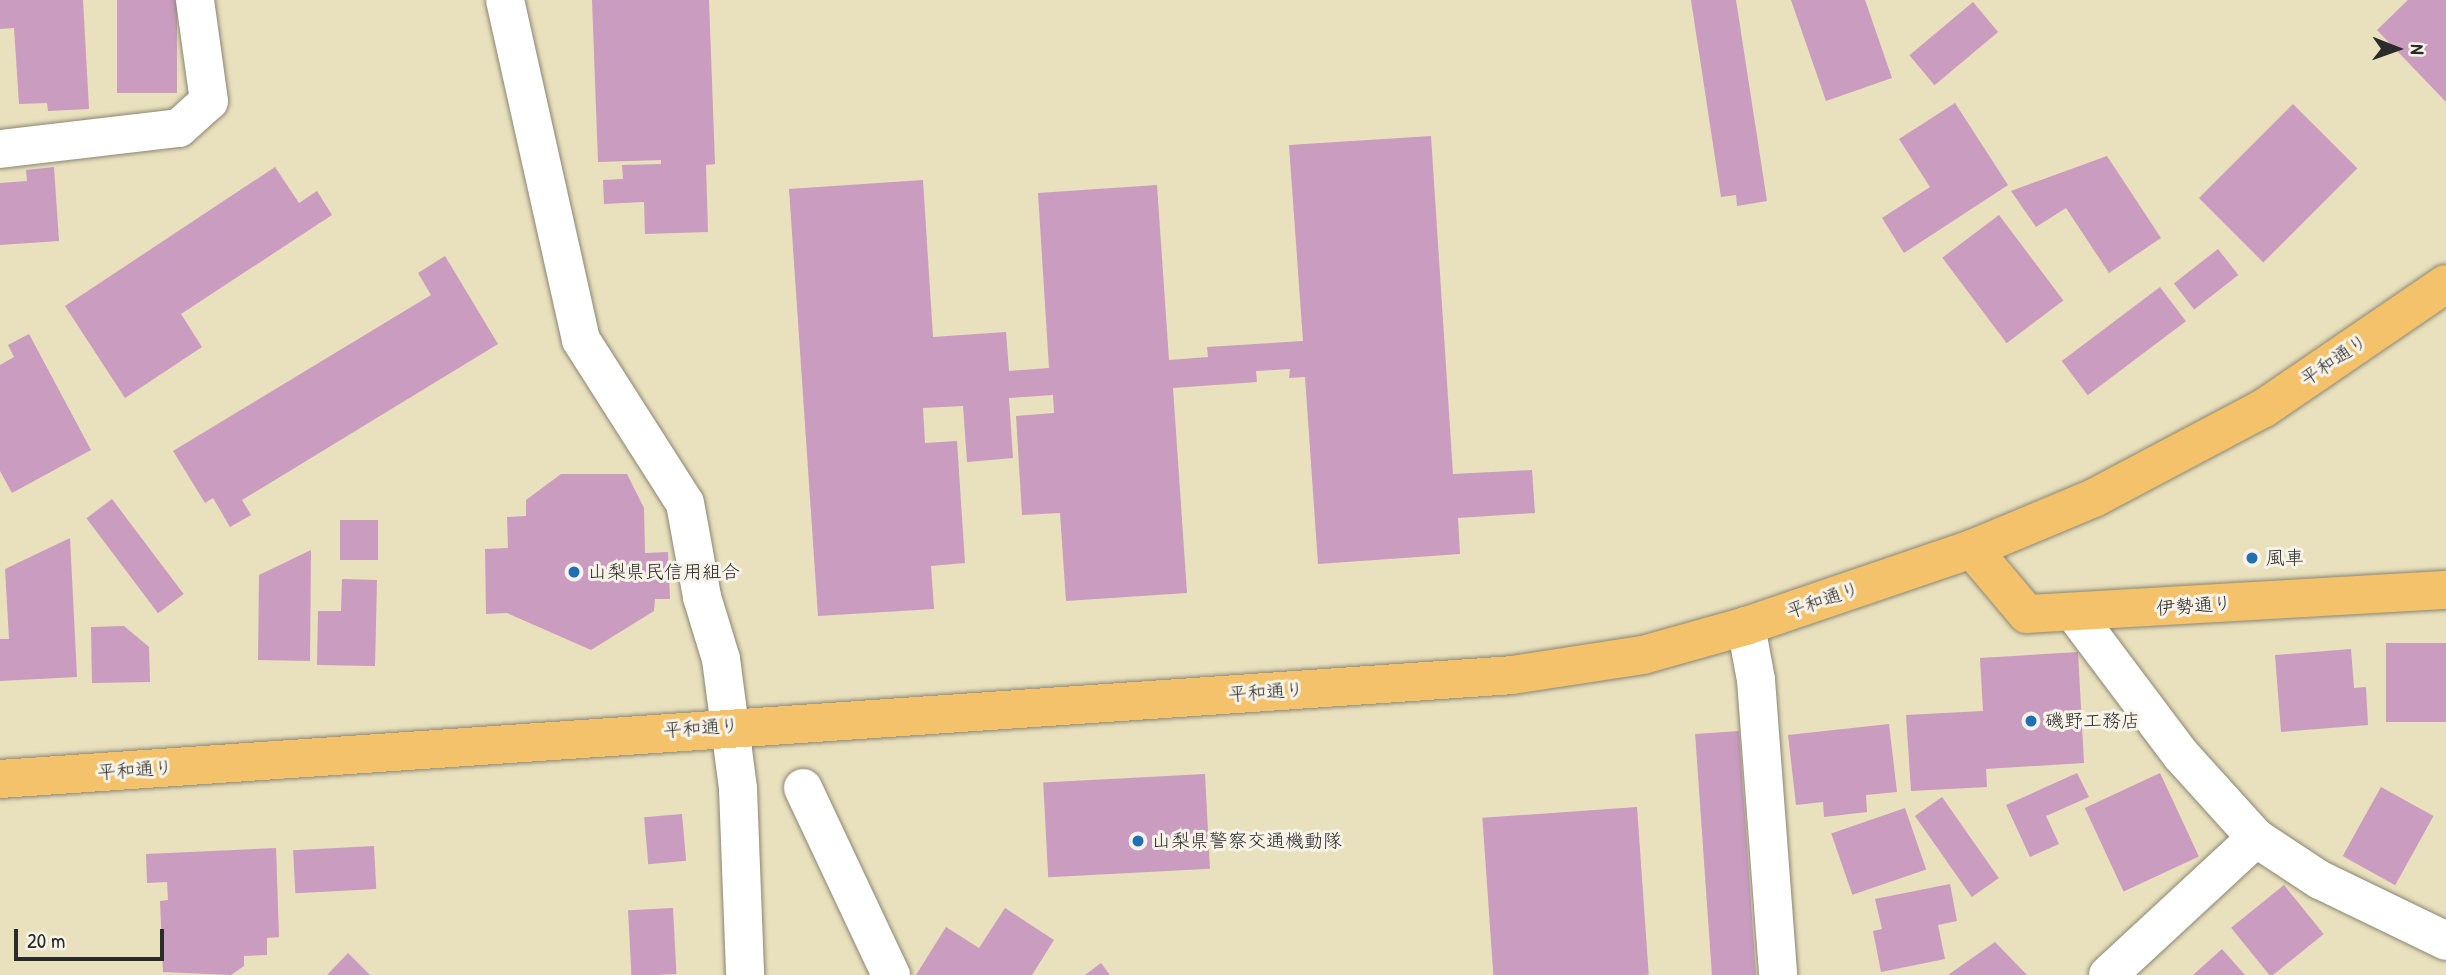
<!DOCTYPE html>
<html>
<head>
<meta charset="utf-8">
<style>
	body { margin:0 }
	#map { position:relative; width:2446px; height:975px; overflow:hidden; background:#e9e0bd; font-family:"Patrick Hand","Klee One",sans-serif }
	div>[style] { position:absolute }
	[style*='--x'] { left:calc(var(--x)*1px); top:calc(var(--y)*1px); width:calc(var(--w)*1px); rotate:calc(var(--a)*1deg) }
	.building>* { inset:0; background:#c99cc0; transform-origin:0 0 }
	.roads { filter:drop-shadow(0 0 2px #8a8674) drop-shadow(0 0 2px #8a8674) }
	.minor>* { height:38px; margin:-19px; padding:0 19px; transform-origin:19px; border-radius:19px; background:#fff }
	.major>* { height:38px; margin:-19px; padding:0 19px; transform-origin:19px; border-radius:19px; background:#f3c26a }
	.highway>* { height:38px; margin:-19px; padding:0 19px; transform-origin:19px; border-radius:19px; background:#f3c26a }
	.dots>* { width:19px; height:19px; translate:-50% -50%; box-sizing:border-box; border:4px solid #f7f3e8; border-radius:50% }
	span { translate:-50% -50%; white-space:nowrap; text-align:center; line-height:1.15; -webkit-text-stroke:6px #f7f3e8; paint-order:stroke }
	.street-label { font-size:19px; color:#2b2b2b }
	.poi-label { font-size:19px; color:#2b2b2b }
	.left { translate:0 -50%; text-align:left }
	.north { position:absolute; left:2362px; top:14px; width:70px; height:70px; -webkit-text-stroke:5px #f7f3e8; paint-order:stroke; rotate:91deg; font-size:19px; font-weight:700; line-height:28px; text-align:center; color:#2b2b2b }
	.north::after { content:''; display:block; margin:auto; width:24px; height:32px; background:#2b2b2b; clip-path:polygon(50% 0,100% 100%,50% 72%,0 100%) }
	.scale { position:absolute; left:14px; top:929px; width:150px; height:32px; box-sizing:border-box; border:4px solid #2b2b2b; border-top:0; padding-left:9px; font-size:21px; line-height:24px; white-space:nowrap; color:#2b2b2b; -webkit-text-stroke:5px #f7f3e8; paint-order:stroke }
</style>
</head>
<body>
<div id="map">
	<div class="building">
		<i style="clip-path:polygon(0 0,83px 0,89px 109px,48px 111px,47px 103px,19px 104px,14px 28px,0 29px)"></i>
		<i style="left:117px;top:0;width:60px;height:93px"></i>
		<i style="clip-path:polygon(592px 0,709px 0,715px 164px,706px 165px,708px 232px,645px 234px,644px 202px,604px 204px,603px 180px,623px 179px,622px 165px,661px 164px,661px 160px,598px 162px)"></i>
		<i style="clip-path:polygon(1691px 0,1736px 0,1767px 201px,1737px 206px,1736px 195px,1721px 197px)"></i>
		<i style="clip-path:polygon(1791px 0,1865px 0,1892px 78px,1826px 101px)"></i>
		<i style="clip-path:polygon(2408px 0,2446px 0,2446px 102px,2377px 30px)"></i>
		<i style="left:1973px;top:2px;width:39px;height:83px;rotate:50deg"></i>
		<i style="clip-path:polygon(1955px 103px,2008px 185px,1904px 253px,1882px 218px,1930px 187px,1899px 139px)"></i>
		<i style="left:2293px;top:104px;width:91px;height:133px;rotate:45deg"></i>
		<i style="clip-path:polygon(1431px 136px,1453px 474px,1532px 470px,1535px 513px,1458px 518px,1460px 554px,1318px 564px,1305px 377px,1289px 378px,1290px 369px,1256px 371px,1257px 382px,1173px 388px,1187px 593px,1066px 601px,1060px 513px,1022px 515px,1016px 416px,1054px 413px,1053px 395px,1009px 398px,1013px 458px,967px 462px,963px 406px,923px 408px,925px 443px,957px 441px,965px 563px,931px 566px,934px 609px,818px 616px,789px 189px,923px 180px,933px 337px,1006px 332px,1009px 371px,1049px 368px,1038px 193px,1157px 185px,1169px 360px,1208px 357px,1207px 347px,1303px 341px,1289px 145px)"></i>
		<i style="clip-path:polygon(2107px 156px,2161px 238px,2109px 273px,2066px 208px,2036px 227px,2011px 191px)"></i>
		<i style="clip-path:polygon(54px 167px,59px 241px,0 245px,0 183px,27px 181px,26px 170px)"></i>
		<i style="clip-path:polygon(275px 167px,299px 203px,317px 191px,332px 215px,181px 314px,202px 347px,125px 398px,65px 306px)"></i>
		<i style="left:1999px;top:215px;width:107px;height:71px;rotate:53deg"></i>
		<i style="left:2218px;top:249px;width:33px;height:56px;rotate:52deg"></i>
		<i style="clip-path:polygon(445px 256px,498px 344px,242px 500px,251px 515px,230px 527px,213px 498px,205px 503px,173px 451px,431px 295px,418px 273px)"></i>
		<i style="left:2160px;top:287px;width:43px;height:123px;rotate:53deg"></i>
		<i style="clip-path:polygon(29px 334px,91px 450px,12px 493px,0 471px,0 365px,14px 357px,8px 345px)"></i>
		<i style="clip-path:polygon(561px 474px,627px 474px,644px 508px,645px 553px,668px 552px,670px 599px,655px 599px,654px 611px,591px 650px,507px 613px,486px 614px,485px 549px,508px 548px,507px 517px,526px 516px,526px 500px)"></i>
		<i style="left:112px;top:499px;width:119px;height:32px;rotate:53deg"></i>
		<i style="left:340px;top:520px;width:38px;height:40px"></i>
		<i style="clip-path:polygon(70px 538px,77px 677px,0 681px,0 639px,9px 639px,5px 569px)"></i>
		<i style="clip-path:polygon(311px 550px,310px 661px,258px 660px,259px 575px)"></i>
		<i style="clip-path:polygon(342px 579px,377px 580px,375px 666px,317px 665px,318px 611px,341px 611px)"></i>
		<i style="clip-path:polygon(124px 626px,149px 647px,150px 682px,92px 683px,91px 627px)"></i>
		<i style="left:2446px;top:643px;width:79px;height:60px;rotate:90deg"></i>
		<i style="clip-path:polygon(2351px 649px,2354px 688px,2366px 687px,2368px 725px,2281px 732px,2275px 655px)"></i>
		<i style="clip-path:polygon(2078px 652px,2084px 763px,1986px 769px,1987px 787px,1911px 791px,1906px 715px,1983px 711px,1980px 658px)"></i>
		<i style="clip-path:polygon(1889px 724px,1897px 792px,1866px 795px,1867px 812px,1824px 817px,1823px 802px,1796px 805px,1788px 735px)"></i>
		<i style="left:1739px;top:731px;width:245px;height:44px;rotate:86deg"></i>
		<i style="clip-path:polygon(2077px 773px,2089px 797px,2046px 816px,2059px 844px,2030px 857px,2006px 805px)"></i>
		<i style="left:2160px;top:773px;width:92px;height:83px;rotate:65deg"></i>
		<i style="left:1205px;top:774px;width:95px;height:162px;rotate:87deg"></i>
		<i style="left:2381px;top:787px;width:60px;height:79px;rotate:29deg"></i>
		<i style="left:1942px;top:797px;width:99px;height:33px;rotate:55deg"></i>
		<i style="left:1637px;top:807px;width:168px;height:155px;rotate:86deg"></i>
		<i style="left:1905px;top:808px;width:65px;height:78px;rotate:71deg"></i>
		<i style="left:682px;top:814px;width:47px;height:38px;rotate:85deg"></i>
		<i style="left:374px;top:846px;width:43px;height:81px;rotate:87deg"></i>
		<i style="clip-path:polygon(276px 848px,279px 937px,267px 938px,267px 955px,244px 956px,244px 966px,231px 975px,163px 972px,160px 901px,168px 900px,167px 882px,147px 883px,146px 854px)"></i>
		<i style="clip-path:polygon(1950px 884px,1957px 921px,1938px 925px,1945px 959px,1881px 972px,1873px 931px,1882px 929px,1875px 899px)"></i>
		<i style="left:2284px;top:885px;width:63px;height:68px;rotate:51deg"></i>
		<i style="left:673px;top:908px;width:66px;height:45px;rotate:87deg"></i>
		<i style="clip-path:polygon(1005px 908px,1054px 940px,1032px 975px,916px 975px,946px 927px,979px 948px)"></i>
		<i style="clip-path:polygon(1995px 942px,2027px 975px,1948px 975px)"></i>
		<i style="clip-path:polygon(2222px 949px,2245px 975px,2193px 975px)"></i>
		<i style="clip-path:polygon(348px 953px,370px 975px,327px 975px)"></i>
		<i style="clip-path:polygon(1101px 963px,1110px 975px,1085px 975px)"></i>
	</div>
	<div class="roads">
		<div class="minor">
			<i style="--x:505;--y:0;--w:348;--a:77.4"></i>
			<i style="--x:581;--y:340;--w:193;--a:57.5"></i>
			<i style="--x:685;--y:503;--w:96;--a:79.7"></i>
			<i style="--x:702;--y:597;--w:65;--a:73"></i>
			<i style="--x:721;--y:659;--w:131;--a:82.5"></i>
			<i style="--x:738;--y:789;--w:186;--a:87.8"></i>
			<i style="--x:0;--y:149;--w:180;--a:-6.7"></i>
			<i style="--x:179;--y:128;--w:40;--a:-42"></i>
			<i style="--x:209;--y:101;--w:102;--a:-97.9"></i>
			<i style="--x:2075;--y:614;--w:176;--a:53.1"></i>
			<i style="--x:2181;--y:755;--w:112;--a:47.9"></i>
			<i style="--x:2256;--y:838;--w:77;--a:33.3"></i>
			<i style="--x:2320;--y:880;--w:140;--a:25.8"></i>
			<i style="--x:1746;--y:626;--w:55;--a:79.5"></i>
			<i style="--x:1756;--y:680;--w:296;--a:85.7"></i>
			<i style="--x:803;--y:788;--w:207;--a:64.8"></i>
			<i style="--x:2108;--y:975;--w:202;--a:-42.8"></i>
		</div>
		<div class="major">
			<i style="--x:1972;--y:549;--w:85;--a:49.8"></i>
			<i style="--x:2027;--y:614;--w:420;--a:-3.3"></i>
		</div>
		<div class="highway">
			<i style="--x:0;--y:779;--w:1516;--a:-3.93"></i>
			<i style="--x:1512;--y:675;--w:133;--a:-8.7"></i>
			<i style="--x:1643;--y:655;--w:107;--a:-15.7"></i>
			<i style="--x:1746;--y:626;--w:239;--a:-18.8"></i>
			<i style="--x:1972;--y:549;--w:132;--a:-22.7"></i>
			<i style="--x:2094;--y:498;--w:192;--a:-27.9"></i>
			<i style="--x:2264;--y:408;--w:220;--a:-34.3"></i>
		</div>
	</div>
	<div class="dots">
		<i style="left:2252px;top:558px;background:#1f6fb2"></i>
		<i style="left:574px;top:572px;background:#1f6fb2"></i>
		<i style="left:2031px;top:721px;background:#1f6fb2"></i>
		<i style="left:1138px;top:841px;background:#1f6fb2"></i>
	</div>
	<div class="street-label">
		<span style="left:2334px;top:360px;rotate:-34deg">平和通り</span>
		<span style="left:1823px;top:600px;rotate:-19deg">平和通り</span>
		<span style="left:2194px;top:606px;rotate:-4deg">伊勢通り</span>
		<span style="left:1266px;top:692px;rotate:-4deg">平和通り</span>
		<span style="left:701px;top:728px;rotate:-4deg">平和通り</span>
		<span style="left:135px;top:770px;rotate:-4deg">平和通り</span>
	</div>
	<div class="poi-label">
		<span class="left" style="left:2266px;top:558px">風車</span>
		<span class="left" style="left:588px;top:572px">山梨県民信用組合</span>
		<span class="left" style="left:2045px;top:721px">磯野工務店</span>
		<span class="left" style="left:1152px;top:841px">山梨県警察交通機動隊</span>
	</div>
	<div class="north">N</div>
	<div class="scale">20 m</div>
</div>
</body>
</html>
